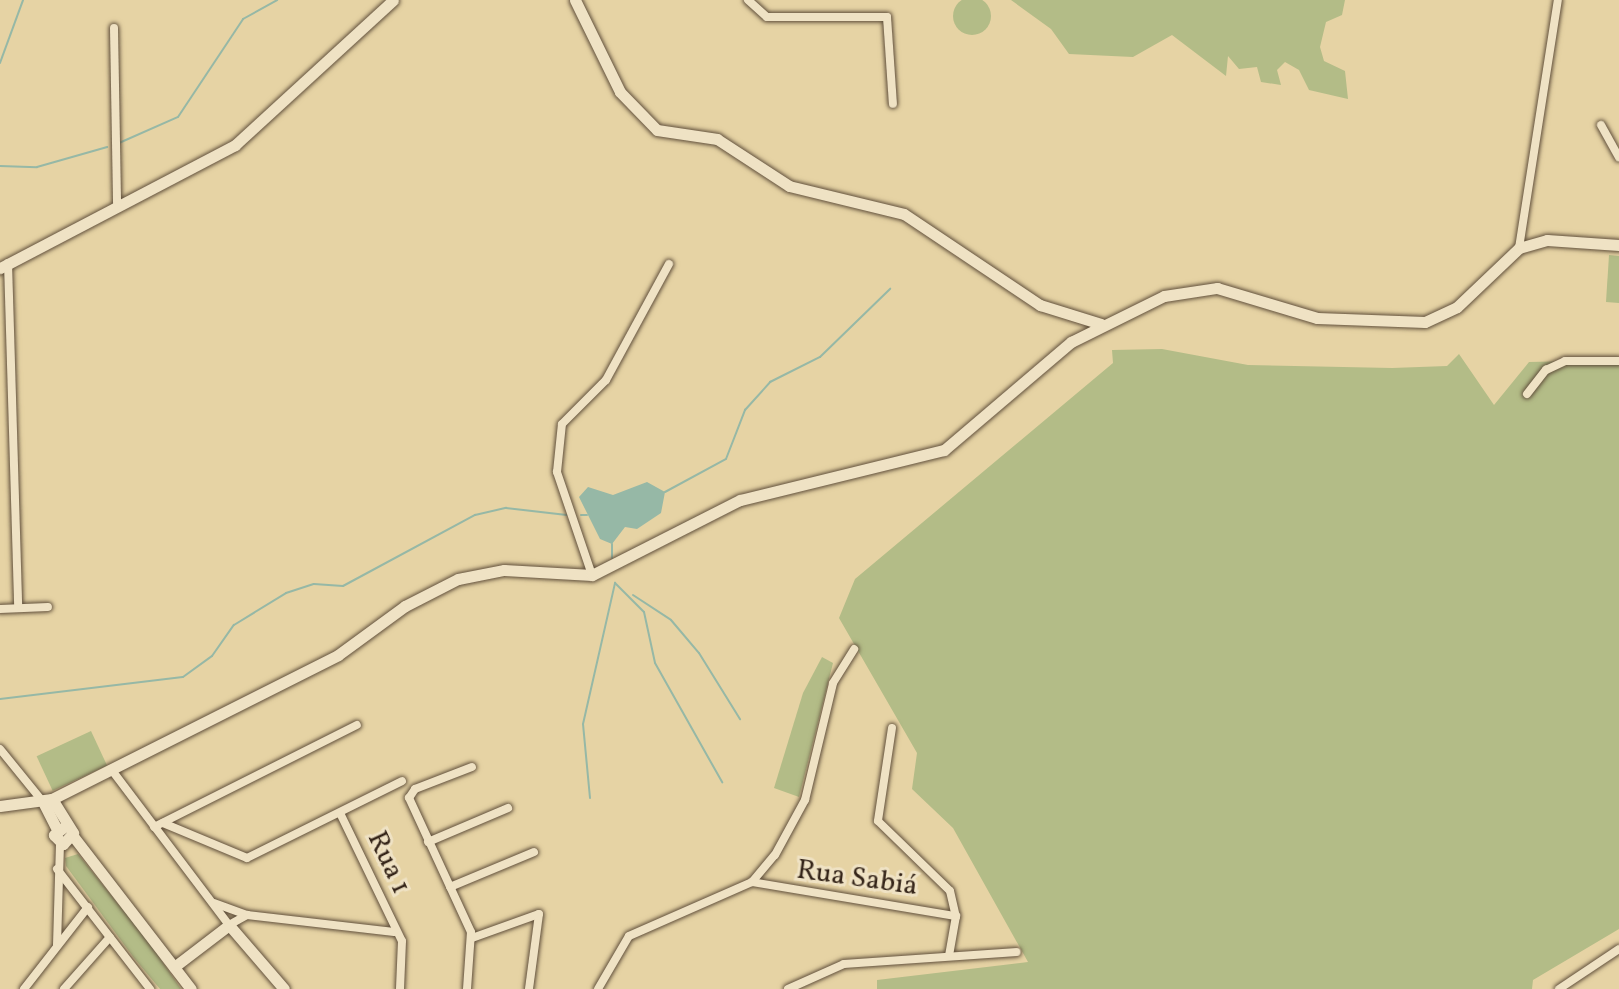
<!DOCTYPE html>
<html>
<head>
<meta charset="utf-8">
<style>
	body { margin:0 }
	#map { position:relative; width:1619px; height:989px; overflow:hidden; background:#e6d3a4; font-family:Vollkorn,serif }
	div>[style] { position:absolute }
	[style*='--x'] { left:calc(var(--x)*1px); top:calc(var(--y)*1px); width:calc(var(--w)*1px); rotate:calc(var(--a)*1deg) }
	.green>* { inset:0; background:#b3bc87; transform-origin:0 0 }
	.round { border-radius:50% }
	.water>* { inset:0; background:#96b8a6 }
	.stream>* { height:2px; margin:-1px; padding:0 1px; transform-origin:1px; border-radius:1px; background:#96b8a6 }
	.roads { filter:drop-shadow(0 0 2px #61503c) drop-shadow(0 0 2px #61503c) }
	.street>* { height:8px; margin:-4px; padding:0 4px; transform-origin:4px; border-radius:4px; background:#efe2c4 }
	.secondary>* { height:11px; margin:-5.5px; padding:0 5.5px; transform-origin:5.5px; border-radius:5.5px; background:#efe2c4 }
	span { translate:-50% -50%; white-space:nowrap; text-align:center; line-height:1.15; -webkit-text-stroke:6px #efe2c4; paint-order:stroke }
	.street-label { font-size:28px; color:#352519 }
</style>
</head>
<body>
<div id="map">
	<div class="green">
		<i class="round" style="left:953px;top:-3px;width:38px;height:38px"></i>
		<i style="clip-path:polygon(1011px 0,1345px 0,1342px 15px,1326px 22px,1320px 47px,1324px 61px,1345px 71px,1348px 99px,1309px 90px,1299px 70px,1285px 62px,1277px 70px,1281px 85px,1261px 82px,1257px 67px,1239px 69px,1228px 56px,1226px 76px,1172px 35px,1133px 57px,1069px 54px,1051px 29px)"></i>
		<i style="clip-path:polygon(1609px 255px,1619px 256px,1619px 303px,1606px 302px)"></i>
		<i style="clip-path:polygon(1162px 349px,1248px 365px,1392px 368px,1447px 366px,1459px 354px,1494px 405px,1529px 362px,1619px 360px,1619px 929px,1533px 980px,1532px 989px,877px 989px,877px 980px,1028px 962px,953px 828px,912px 789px,917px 753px,839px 618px,855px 579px,1113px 363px,1112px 350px)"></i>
		<i style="clip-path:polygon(822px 657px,833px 663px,799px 797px,774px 788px,803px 693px)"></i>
		<i style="left:91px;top:731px;width:38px;height:60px;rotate:65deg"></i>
		<i style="clip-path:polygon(78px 854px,151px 945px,181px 989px,160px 989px,134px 958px,66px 866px,65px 858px)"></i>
	</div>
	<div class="water">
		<i style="clip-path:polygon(647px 482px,665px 492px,661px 513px,637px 529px,625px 527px,612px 544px,600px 539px,579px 497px,588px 487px,613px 495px)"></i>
	</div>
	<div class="stream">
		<i style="--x:0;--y:63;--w:67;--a:-69.9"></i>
		<i style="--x:119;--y:143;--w:64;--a:-23.8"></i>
		<i style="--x:178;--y:117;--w:118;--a:-56.4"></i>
		<i style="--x:243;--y:19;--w:39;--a:-29"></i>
		<i style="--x:0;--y:166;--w:37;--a:2"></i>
		<i style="--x:37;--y:167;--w:73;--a:-15.9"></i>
		<i style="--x:665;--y:492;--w:69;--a:-28.4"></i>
		<i style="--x:726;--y:459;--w:53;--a:-68.8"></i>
		<i style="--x:745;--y:410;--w:38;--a:-48"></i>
		<i style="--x:770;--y:382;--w:56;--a:-26.6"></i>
		<i style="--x:820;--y:357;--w:98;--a:-44.2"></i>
		<i style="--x:581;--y:515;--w:6;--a:0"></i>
		<i style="--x:612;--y:544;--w:14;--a:90"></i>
		<i style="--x:633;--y:595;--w:45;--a:33.3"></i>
		<i style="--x:671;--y:620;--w:43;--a:49.7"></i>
		<i style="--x:699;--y:653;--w:78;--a:58.2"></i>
		<i style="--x:0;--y:699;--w:184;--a:-6.9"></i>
		<i style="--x:183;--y:677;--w:36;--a:-36"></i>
		<i style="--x:212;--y:656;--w:38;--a:-55"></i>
		<i style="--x:234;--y:625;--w:61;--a:-31.6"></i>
		<i style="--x:286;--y:593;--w:29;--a:-18"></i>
		<i style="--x:314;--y:584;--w:29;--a:4"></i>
		<i style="--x:343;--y:586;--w:150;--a:-28.3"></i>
		<i style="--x:475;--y:515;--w:32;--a:-13"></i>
		<i style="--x:506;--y:508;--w:61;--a:6.5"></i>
		<i style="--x:590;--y:798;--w:74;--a:-95.4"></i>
		<i style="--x:583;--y:724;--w:145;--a:-77.2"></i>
		<i style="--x:615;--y:583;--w:41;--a:45"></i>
		<i style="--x:644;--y:612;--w:52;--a:77.8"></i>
		<i style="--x:655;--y:663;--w:137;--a:60.6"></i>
	</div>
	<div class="roads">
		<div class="street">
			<i style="--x:748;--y:0;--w:25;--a:42"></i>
			<i style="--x:767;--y:17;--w:120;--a:0"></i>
			<i style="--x:887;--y:17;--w:87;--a:86.1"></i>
			<i style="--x:114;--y:28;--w:177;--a:89"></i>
			<i style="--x:1601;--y:125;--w:37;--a:61"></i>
			<i style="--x:1519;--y:248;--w:251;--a:-81.1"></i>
			<i style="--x:8;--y:263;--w:345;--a:88.3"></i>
			<i style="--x:1527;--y:394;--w:31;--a:-52"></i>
			<i style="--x:1546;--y:370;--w:21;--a:-25"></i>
			<i style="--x:1565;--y:361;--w:54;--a:0"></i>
			<i style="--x:592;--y:575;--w:109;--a:-108.8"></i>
			<i style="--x:557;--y:472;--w:48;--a:-84.1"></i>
			<i style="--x:562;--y:424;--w:62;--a:-45"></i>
			<i style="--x:606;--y:380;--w:132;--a:-61.5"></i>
			<i style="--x:0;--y:609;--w:48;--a:-2.4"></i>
			<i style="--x:892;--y:728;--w:94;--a:98.6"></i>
			<i style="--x:878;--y:821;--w:100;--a:44.2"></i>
			<i style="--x:950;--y:891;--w:26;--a:77"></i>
			<i style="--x:956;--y:916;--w:40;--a:100"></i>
			<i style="--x:0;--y:749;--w:68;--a:50.9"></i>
			<i style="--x:111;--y:769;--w:196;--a:52.9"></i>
			<i style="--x:229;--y:925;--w:21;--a:-29"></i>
			<i style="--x:340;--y:813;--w:142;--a:64.2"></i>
			<i style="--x:402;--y:941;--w:48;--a:92.4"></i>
			<i style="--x:163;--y:823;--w:91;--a:22.6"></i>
			<i style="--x:247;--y:858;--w:173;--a:-26.4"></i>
			<i style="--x:154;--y:827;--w:227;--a:-26.7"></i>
			<i style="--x:428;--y:842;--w:87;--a:-23"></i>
			<i style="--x:57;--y:869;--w:152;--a:52.2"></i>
			<i style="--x:752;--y:882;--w:207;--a:9.5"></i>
			<i style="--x:450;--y:887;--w:91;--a:-22.6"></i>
			<i style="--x:214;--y:903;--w:35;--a:20"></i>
			<i style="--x:247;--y:915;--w:148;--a:6.6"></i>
			<i style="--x:472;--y:938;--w:71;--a:-19.7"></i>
			<i style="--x:539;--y:914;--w:76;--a:97.6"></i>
			<i style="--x:57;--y:945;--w:101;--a:-88.3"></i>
			<i style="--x:24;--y:989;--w:104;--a:-52"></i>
			<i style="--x:64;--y:989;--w:69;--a:-48.5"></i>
			<i style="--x:467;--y:989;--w:57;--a:-86"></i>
			<i style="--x:471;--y:932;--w:148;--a:-114.8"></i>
			<i style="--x:409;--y:798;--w:11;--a:-56"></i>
			<i style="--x:415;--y:789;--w:61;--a:-21.1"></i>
			<i style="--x:598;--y:989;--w:61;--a:-59.7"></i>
			<i style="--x:629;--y:936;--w:134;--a:-23.7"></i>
			<i style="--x:752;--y:882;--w:35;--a:-50"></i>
			<i style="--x:775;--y:855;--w:63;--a:-61.4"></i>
			<i style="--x:805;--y:800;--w:120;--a:-76.5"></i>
			<i style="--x:833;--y:683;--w:40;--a:-58"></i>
			<i style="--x:788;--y:989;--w:61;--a:-24.1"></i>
			<i style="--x:844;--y:964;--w:173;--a:-4"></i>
			<i style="--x:1559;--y:989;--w:72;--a:-33.7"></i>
		</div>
		<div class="secondary">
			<i style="--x:575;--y:0;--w:102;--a:63.9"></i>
			<i style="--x:620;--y:92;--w:53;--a:45.8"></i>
			<i style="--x:657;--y:130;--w:61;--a:8.5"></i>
			<i style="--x:717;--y:139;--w:86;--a:33.1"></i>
			<i style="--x:789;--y:186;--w:118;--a:13.7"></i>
			<i style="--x:904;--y:214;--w:164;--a:33.8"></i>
			<i style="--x:1040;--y:305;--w:64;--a:17.3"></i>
			<i style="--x:0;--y:268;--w:265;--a:-27.6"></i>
			<i style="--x:235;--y:145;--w:214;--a:-42.5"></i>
			<i style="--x:52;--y:799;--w:40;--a:58"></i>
			<i style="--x:73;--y:833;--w:15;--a:132"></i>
			<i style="--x:63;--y:844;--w:13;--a:-135"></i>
			<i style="--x:54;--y:835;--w:14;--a:-39"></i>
			<i style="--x:43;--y:802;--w:30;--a:63"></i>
			<i style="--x:0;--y:806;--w:52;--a:-7.7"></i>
			<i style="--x:52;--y:799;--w:320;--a:-26.7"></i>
			<i style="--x:338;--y:655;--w:83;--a:-36.2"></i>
			<i style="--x:405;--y:606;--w:59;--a:-27"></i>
			<i style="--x:458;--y:579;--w:47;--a:-11.1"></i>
			<i style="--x:504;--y:570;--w:88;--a:3.3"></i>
			<i style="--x:592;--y:575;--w:166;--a:-26.9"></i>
			<i style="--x:740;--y:500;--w:210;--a:-13.8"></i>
			<i style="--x:944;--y:450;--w:167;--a:-40.4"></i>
			<i style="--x:1071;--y:342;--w:104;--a:-26.3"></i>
			<i style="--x:1164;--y:296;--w:54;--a:-8.6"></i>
			<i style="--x:1217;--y:288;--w:104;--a:16.7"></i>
			<i style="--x:1317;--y:318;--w:108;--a:2.1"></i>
			<i style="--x:1425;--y:322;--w:35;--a:-25"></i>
			<i style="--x:1457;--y:307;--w:86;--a:-43.6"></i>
			<i style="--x:1519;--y:248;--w:29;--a:-16"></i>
			<i style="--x:1547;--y:240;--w:72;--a:4"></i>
			<i style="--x:73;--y:836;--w:193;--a:52.4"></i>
			<i style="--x:174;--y:967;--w:69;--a:-37.4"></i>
			<i style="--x:229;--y:925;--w:84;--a:49.3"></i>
		</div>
	</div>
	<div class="street-label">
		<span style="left:388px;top:863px;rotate:65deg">Rua 1</span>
		<span style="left:857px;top:879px;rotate:8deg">Rua Sabiá</span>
	</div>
</div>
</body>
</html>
